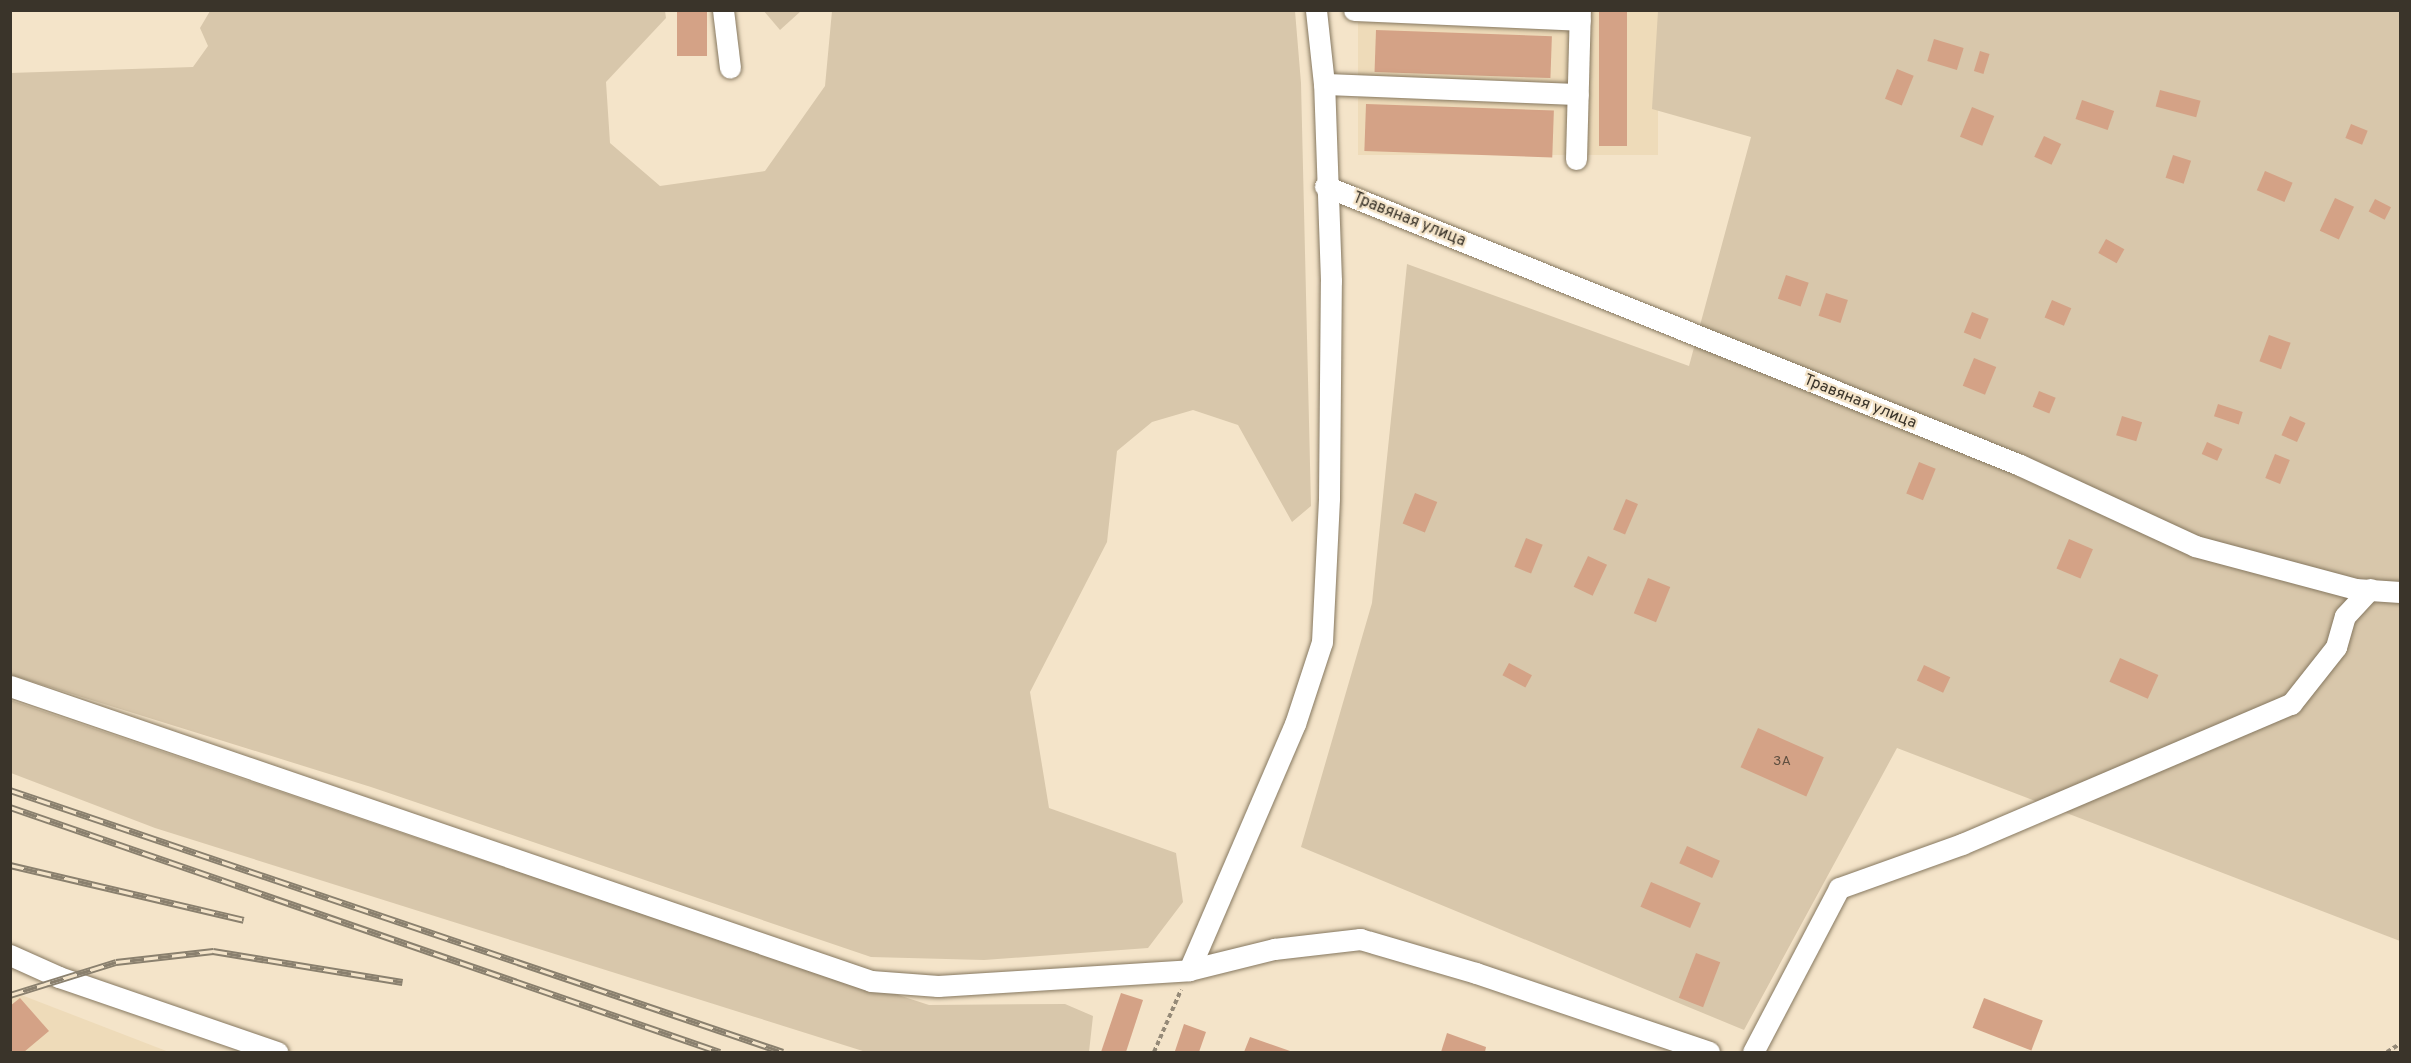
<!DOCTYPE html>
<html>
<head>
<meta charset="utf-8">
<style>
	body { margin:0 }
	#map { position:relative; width:2411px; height:1063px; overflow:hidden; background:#f4e4c9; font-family:Overpass,sans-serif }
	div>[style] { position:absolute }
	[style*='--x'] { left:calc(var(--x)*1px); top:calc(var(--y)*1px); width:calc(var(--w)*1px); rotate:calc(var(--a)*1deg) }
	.built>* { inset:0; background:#eedbb9; transform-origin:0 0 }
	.green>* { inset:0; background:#d8c7ab }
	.building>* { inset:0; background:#d4a286; transform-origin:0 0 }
	.path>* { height:4px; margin-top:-2px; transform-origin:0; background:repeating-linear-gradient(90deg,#958a78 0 4.5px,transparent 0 7.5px) }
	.roads { filter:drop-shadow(0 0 2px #867860) drop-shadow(0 0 2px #867860) }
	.minor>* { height:21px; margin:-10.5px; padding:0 10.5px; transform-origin:10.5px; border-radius:10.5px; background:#fff }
	.rail>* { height:7px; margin-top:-3.5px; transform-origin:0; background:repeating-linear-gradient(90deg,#f4e4c9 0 14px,#8a806e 0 28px); box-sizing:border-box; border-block:2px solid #8a806e }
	span { translate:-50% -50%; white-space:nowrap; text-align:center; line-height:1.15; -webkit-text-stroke:4.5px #f4e4c9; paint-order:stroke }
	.number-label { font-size:14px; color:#605041 }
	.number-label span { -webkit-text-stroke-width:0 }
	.street-label { font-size:16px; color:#3a342a }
	.frame { position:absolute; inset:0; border:12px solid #3a342a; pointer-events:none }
</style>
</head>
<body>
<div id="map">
	<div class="built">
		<i style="left:1358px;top:11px;width:300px;height:144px"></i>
		<i style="clip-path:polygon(11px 991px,169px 1052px,11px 1052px)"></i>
	</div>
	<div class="green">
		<i style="clip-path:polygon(763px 10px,801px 10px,801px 11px,780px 30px)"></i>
		<i style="clip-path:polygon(210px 11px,665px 11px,666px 18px,606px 82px,610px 143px,660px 186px,765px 171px,825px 86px,832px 11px,1295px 11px,1301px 83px,1311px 506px,1292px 522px,1238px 425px,1193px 410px,1152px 422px,1117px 451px,1107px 542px,1030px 692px,1049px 808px,1176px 853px,1183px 902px,1148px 948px,984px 960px,871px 957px,371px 787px,11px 675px,10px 73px,193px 67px,208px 46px,200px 28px)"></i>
		<i style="clip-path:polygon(1658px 11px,2400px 11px,2400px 941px,1897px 748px,1744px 1030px,1301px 847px,1372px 603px,1407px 264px,1689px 366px,1751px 137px,1652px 109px)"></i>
		<i style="clip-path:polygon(10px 700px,449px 849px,929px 1005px,1065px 1004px,1093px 1016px,1089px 1052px,866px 1052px,155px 828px,11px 773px)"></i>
	</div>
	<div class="building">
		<i style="left:677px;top:10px;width:30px;height:46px"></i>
		<i style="left:1599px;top:10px;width:28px;height:136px"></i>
		<i style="left:1376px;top:30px;width:176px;height:42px;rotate:2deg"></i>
		<i style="left:1934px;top:39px;width:31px;height:23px;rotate:17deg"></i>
		<i style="left:1980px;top:51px;width:10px;height:21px;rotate:17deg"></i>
		<i style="left:1897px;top:69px;width:18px;height:32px;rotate:22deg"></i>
		<i style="left:2160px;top:90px;width:42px;height:17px;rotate:15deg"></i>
		<i style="left:2082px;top:100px;width:34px;height:20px;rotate:19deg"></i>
		<i style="left:1366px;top:104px;width:188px;height:47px;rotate:2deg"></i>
		<i style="left:1972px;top:107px;width:24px;height:32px;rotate:22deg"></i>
		<i style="left:2351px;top:124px;width:18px;height:15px;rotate:22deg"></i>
		<i style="left:2044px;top:136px;width:19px;height:23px;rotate:25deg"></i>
		<i style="left:2173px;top:155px;width:19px;height:24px;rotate:18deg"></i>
		<i style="left:2265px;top:171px;width:30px;height:21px;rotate:23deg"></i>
		<i style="left:2335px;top:198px;width:21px;height:36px;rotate:25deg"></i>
		<i style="left:2375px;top:199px;width:18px;height:14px;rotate:27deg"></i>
		<i style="left:2106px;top:239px;width:21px;height:16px;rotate:29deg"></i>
		<i style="left:1786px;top:275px;width:24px;height:25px;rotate:19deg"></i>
		<i style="left:1826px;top:293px;width:23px;height:24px;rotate:18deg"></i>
		<i style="left:2052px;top:300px;width:21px;height:19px;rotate:23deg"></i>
		<i style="left:1972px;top:312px;width:18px;height:22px;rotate:22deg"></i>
		<i style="left:2269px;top:335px;width:23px;height:28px;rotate:20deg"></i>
		<i style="left:1974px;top:358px;width:24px;height:30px;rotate:22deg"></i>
		<i style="left:2039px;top:391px;width:18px;height:17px;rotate:22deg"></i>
		<i style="left:2218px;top:404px;width:26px;height:13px;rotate:18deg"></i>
		<i style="left:2122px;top:416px;width:21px;height:20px;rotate:17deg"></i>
		<i style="left:2290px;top:416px;width:17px;height:21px;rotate:24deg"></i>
		<i style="left:2207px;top:442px;width:17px;height:13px;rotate:24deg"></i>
		<i style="left:2275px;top:454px;width:16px;height:26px;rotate:22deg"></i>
		<i style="left:1919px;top:462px;width:18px;height:34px;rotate:22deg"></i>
		<i style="left:1415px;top:493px;width:24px;height:33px;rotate:22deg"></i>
		<i style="left:1626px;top:499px;width:13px;height:33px;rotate:23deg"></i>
		<i style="left:1526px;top:538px;width:18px;height:31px;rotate:22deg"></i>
		<i style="left:2069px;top:539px;width:26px;height:32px;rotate:23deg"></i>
		<i style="left:1588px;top:556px;width:21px;height:34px;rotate:25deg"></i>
		<i style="left:1648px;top:578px;width:24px;height:38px;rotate:22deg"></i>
		<i style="left:2120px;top:658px;width:42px;height:26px;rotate:24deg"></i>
		<i style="left:1509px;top:663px;width:26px;height:14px;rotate:28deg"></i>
		<i style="left:1924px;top:665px;width:29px;height:17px;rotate:25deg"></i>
		<i style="left:1758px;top:728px;width:72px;height:43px;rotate:24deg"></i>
		<i style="left:1687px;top:846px;width:36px;height:19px;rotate:24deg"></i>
		<i style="left:1651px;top:882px;width:54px;height:27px;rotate:23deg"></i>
		<i style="left:1696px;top:953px;width:26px;height:48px;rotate:21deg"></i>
		<i style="clip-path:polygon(1121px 993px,1143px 1000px,1126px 1052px,1101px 1052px)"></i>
		<i style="clip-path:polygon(20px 998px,49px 1031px,24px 1052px,10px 1052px,10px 1006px)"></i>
		<i style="left:1984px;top:998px;width:63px;height:32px;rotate:21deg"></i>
		<i style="clip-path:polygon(1184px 1024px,1206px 1032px,1199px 1052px,1175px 1051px)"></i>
		<i style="clip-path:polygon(1447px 1033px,1486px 1047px,1485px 1052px,1441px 1052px)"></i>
		<i style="clip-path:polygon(1250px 1037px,1293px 1052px,1244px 1052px)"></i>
	</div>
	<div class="path">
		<i style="--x:1154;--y:1052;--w:68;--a:-66.5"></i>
		<i style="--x:2387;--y:1052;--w:15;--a:-32"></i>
	</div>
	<div class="roads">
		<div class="minor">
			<i style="--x:723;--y:10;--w:58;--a:83.1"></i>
			<i style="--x:1354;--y:10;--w:226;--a:2.5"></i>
			<i style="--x:1324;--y:84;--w:254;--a:2.3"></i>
			<i style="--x:1576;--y:159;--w:149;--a:-88.5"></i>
			<i style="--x:1325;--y:186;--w:749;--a:21.87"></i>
			<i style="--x:2020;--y:465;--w:193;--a:24.8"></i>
			<i style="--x:2195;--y:546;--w:166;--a:15"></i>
			<i style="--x:2355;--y:589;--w:45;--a:3.8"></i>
			<i style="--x:10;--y:686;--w:910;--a:18.91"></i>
			<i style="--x:871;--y:981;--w:67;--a:4.3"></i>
			<i style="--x:938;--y:986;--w:252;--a:-3.6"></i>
			<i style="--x:1189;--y:970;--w:88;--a:-13.9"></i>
			<i style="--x:1274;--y:949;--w:87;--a:-6.6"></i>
			<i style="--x:1360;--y:939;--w:121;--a:16.3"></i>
			<i style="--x:1476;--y:973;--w:246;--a:18.7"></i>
			<i style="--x:10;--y:955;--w:54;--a:24.2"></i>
			<i style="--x:59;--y:977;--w:231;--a:19"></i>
			<i style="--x:1189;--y:970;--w:268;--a:-66.7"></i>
			<i style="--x:1295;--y:724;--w:86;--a:-71.8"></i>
			<i style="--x:1322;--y:642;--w:144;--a:-87.2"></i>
			<i style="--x:1329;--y:498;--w:217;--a:-89.5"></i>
			<i style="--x:1331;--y:281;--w:197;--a:-92"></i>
			<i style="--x:1324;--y:84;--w:74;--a:-96.2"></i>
			<i style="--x:1753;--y:1052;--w:185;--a:-62.3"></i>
			<i style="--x:1839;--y:888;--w:131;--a:-19.7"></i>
			<i style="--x:1962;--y:844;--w:358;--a:-23.1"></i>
			<i style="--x:2291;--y:704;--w:73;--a:-51.7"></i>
			<i style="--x:2336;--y:647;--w:32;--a:-74"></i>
			<i style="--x:2345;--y:616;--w:37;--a:-47"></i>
		</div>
	</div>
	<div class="rail">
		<i style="--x:10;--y:790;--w:816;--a:18.72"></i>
		<i style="--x:10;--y:807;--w:751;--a:19.04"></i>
		<i style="--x:10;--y:865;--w:240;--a:13.2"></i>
		<i style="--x:10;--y:995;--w:111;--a:-17.3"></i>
		<i style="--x:116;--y:962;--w:98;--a:-6.5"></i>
		<i style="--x:213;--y:951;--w:192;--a:9.3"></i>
	</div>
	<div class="number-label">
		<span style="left:1782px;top:762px">3А</span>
	</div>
	<div class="street-label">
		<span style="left:1409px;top:220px;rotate:22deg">Травяная улица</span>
		<span style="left:1860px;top:402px;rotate:22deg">Травяная улица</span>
	</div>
	<div class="frame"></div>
</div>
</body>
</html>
